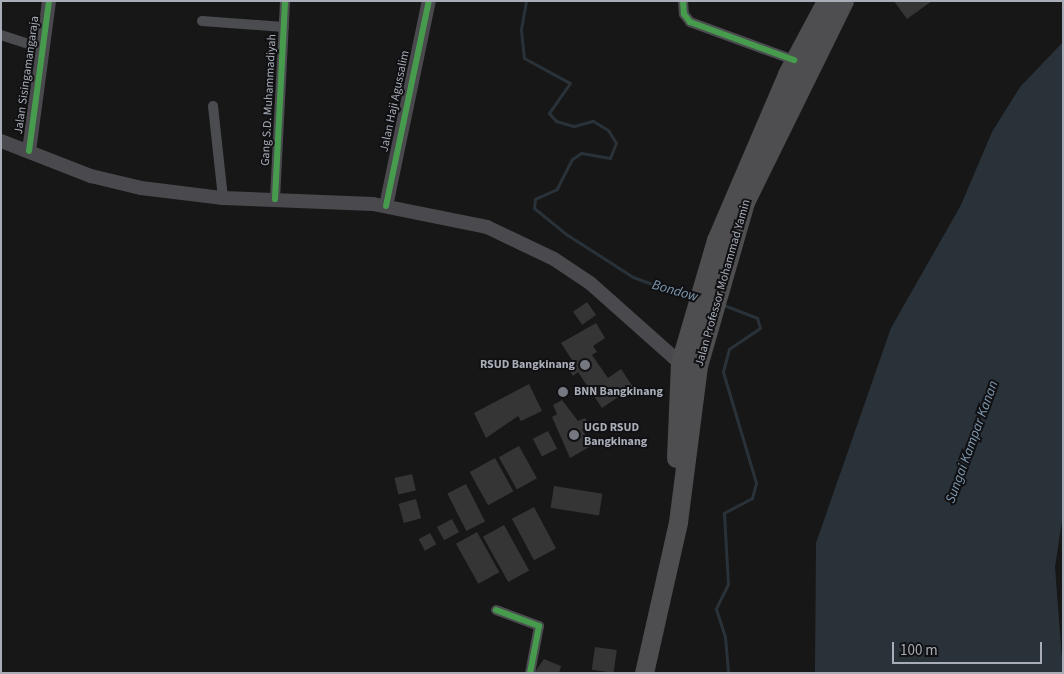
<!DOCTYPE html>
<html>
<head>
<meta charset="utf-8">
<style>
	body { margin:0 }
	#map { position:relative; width:1064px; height:674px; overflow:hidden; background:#171717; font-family:"Source Sans 3",sans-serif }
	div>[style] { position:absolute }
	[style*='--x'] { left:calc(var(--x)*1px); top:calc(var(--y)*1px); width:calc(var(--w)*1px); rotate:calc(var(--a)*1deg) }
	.water>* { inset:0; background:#2a3239 }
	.stream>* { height:3px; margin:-1.5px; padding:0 1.5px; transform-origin:1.5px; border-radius:1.5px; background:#2a3239 }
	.building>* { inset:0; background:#353536; transform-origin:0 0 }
	.street>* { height:10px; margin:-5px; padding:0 5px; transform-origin:5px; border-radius:5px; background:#4b4c50 }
	.secondary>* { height:14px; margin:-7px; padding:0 7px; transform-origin:7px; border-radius:7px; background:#4a4a4e }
	.highway>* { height:19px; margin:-9.5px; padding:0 9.5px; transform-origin:9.5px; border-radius:9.5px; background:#4e4e51 }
	.cycleway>* { height:6px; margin:-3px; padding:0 3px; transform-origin:3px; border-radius:3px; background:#469c4c }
	.dots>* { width:14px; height:14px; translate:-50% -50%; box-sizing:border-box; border:2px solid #111113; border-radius:50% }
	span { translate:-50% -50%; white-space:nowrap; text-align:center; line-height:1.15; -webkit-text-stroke:4px #111113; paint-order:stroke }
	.street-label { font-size:12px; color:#a8adb8 }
	.poi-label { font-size:12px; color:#a8adb8; font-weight:700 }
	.right { translate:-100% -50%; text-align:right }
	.left { translate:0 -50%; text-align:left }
	.water-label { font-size:14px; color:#7f9bb3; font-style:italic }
	.frame { position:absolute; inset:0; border:2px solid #a8adb8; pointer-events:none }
	.scale { position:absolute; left:892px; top:642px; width:150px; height:22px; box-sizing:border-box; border:2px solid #a8adb8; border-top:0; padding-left:6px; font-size:15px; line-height:18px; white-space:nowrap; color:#a8adb8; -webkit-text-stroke:4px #111113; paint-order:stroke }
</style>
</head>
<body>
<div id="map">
	<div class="water">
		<i style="clip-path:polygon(1063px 42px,1063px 514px,1055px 567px,1063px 673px,815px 673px,816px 543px,891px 328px,961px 205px,992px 132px,1020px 87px)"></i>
	</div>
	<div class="stream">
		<i style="--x:526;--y:1;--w:29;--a:100"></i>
		<i style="--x:521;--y:30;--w:28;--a:84"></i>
		<i style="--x:524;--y:58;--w:52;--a:28.5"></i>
		<i style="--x:570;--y:83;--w:37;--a:125"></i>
		<i style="--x:549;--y:113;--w:11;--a:49"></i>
		<i style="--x:556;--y:121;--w:19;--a:16"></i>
		<i style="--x:574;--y:126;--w:20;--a:-15"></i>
		<i style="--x:593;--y:121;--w:17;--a:31"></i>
		<i style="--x:608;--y:130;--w:15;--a:58"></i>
		<i style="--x:616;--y:143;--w:16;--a:112"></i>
		<i style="--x:610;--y:158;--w:29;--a:-170"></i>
		<i style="--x:581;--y:153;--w:11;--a:146"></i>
		<i style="--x:572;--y:159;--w:34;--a:117"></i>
		<i style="--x:557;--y:189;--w:24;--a:156"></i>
		<i style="--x:535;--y:199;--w:9;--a:96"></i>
		<i style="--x:534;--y:208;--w:41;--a:39.1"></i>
		<i style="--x:566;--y:234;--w:80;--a:32.7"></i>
		<i style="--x:633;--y:277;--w:64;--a:20.1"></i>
		<i style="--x:721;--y:304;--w:39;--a:21"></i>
		<i style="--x:757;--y:318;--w:10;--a:73"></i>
		<i style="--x:760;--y:328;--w:37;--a:146"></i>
		<i style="--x:729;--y:349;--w:24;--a:105"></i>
		<i style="--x:723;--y:372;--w:116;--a:73.4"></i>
		<i style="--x:756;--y:483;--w:16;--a:105"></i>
		<i style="--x:752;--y:498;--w:32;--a:152"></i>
		<i style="--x:724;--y:513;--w:71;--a:86.8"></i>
		<i style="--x:728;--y:584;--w:28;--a:116"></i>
		<i style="--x:716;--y:609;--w:29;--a:72"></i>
		<i style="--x:725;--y:637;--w:36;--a:85"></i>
	</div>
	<div class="building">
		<i style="clip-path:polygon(894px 1px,932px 1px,907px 19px)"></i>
		<i style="left:587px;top:302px;width:16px;height:17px;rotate:55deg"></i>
		<i style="clip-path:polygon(596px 323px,605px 338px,593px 346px,597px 352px,592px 355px,608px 378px,621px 369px,633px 387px,602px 408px,578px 372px,573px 376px,567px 367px,574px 363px,561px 343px)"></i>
		<i style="clip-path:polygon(529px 384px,542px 411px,521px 421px,518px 416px,486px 438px,474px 413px)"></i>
		<i style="clip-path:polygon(562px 400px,578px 421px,585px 418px,589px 425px,582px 429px,591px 446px,570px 458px,552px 417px,557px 414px,553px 405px)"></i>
		<i style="left:548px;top:431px;width:20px;height:17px;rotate:63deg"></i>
		<i style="left:519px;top:446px;width:37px;height:23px;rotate:61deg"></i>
		<i style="left:495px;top:458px;width:38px;height:29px;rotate:61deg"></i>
		<i style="left:412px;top:474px;width:17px;height:18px;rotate:77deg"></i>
		<i style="left:466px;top:484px;width:42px;height:21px;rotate:63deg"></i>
		<i style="left:554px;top:486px;width:49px;height:22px;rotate:9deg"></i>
		<i style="left:416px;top:499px;width:20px;height:18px;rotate:75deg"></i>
		<i style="left:534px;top:507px;width:47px;height:25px;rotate:62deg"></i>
		<i style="left:452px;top:519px;width:15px;height:17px;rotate:62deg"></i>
		<i style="left:504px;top:525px;width:52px;height:24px;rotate:61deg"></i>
		<i style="left:477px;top:532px;width:46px;height:24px;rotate:61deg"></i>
		<i style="left:430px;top:533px;width:13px;height:13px;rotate:61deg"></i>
		<i style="left:595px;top:647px;width:22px;height:23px;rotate:8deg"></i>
		<i style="clip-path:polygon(544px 659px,561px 666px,559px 673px,534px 673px)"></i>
	</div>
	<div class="street">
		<i style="--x:683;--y:1;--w:13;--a:86"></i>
		<i style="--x:684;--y:14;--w:10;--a:53"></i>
		<i style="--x:690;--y:22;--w:111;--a:20.1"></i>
		<i style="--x:202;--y:21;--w:82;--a:4.2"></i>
		<i style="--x:1;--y:35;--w:42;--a:18"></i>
		<i style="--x:213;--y:106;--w:93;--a:83.8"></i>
		<i style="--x:275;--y:199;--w:198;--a:-87.1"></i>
		<i style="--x:496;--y:610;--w:46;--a:20.4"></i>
		<i style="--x:539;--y:626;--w:48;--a:100.8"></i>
	</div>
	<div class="secondary">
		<i style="--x:1;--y:141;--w:97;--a:21.3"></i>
		<i style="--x:91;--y:176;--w:51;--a:13.5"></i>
		<i style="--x:141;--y:188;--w:83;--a:7"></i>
		<i style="--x:223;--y:198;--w:150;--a:2.3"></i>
		<i style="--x:373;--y:204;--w:116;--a:11.4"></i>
		<i style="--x:487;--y:227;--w:74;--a:25.5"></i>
		<i style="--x:554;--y:259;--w:43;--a:33.7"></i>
		<i style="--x:590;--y:283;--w:120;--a:41.6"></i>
		<i style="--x:29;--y:151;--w:151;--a:-82.4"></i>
		<i style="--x:386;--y:206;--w:209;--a:-78.2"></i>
	</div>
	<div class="highway">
		<i style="--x:676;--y:458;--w:95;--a:-87.6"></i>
		<i style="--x:680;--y:363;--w:128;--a:-73.7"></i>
		<i style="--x:716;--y:240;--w:181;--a:-66.8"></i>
		<i style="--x:787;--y:74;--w:83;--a:-61.9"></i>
		<i style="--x:644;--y:673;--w:155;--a:-77.3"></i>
		<i style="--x:678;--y:522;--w:157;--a:-82.7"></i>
		<i style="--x:698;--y:366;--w:171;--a:-74"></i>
		<i style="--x:745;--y:202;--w:224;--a:-63.8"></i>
	</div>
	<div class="cycleway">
		<i style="--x:683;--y:1;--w:13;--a:86"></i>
		<i style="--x:684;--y:14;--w:10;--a:53"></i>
		<i style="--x:690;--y:22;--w:111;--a:20.1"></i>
		<i style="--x:29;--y:151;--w:151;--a:-82.4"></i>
		<i style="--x:275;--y:199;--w:198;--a:-87.1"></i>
		<i style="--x:386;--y:206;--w:209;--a:-78.2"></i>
		<i style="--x:496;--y:610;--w:46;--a:20.4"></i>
		<i style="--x:539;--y:626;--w:48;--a:100.8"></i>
	</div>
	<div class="dots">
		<i style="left:585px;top:365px;background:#757880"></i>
		<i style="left:563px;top:392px;background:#757880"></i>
		<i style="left:574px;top:435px;background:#757880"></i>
	</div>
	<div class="street-label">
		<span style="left:27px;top:75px;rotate:-82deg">Jalan Sisingamangaraja</span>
		<span style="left:269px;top:100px;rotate:-87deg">Gang S.D. Muhammadiyah</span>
		<span style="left:395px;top:101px;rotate:-78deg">Jalan Haji Agussalim</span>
		<span style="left:723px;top:283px;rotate:-74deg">Jalan Professor Mohammad Yamin</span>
	</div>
	<div class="poi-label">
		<span class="right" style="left:575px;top:365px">RSUD Bangkinang</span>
		<span class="left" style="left:574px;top:392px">BNN Bangkinang</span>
		<span class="left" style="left:584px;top:435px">UGD RSUD<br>Bangkinang</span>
	</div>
	<div class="water-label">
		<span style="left:675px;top:291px;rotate:16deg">Bondow</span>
		<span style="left:972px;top:442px;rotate:-70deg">Sungai Kampar Kanan</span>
	</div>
	<div class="frame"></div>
	<div class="scale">100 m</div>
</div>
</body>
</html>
